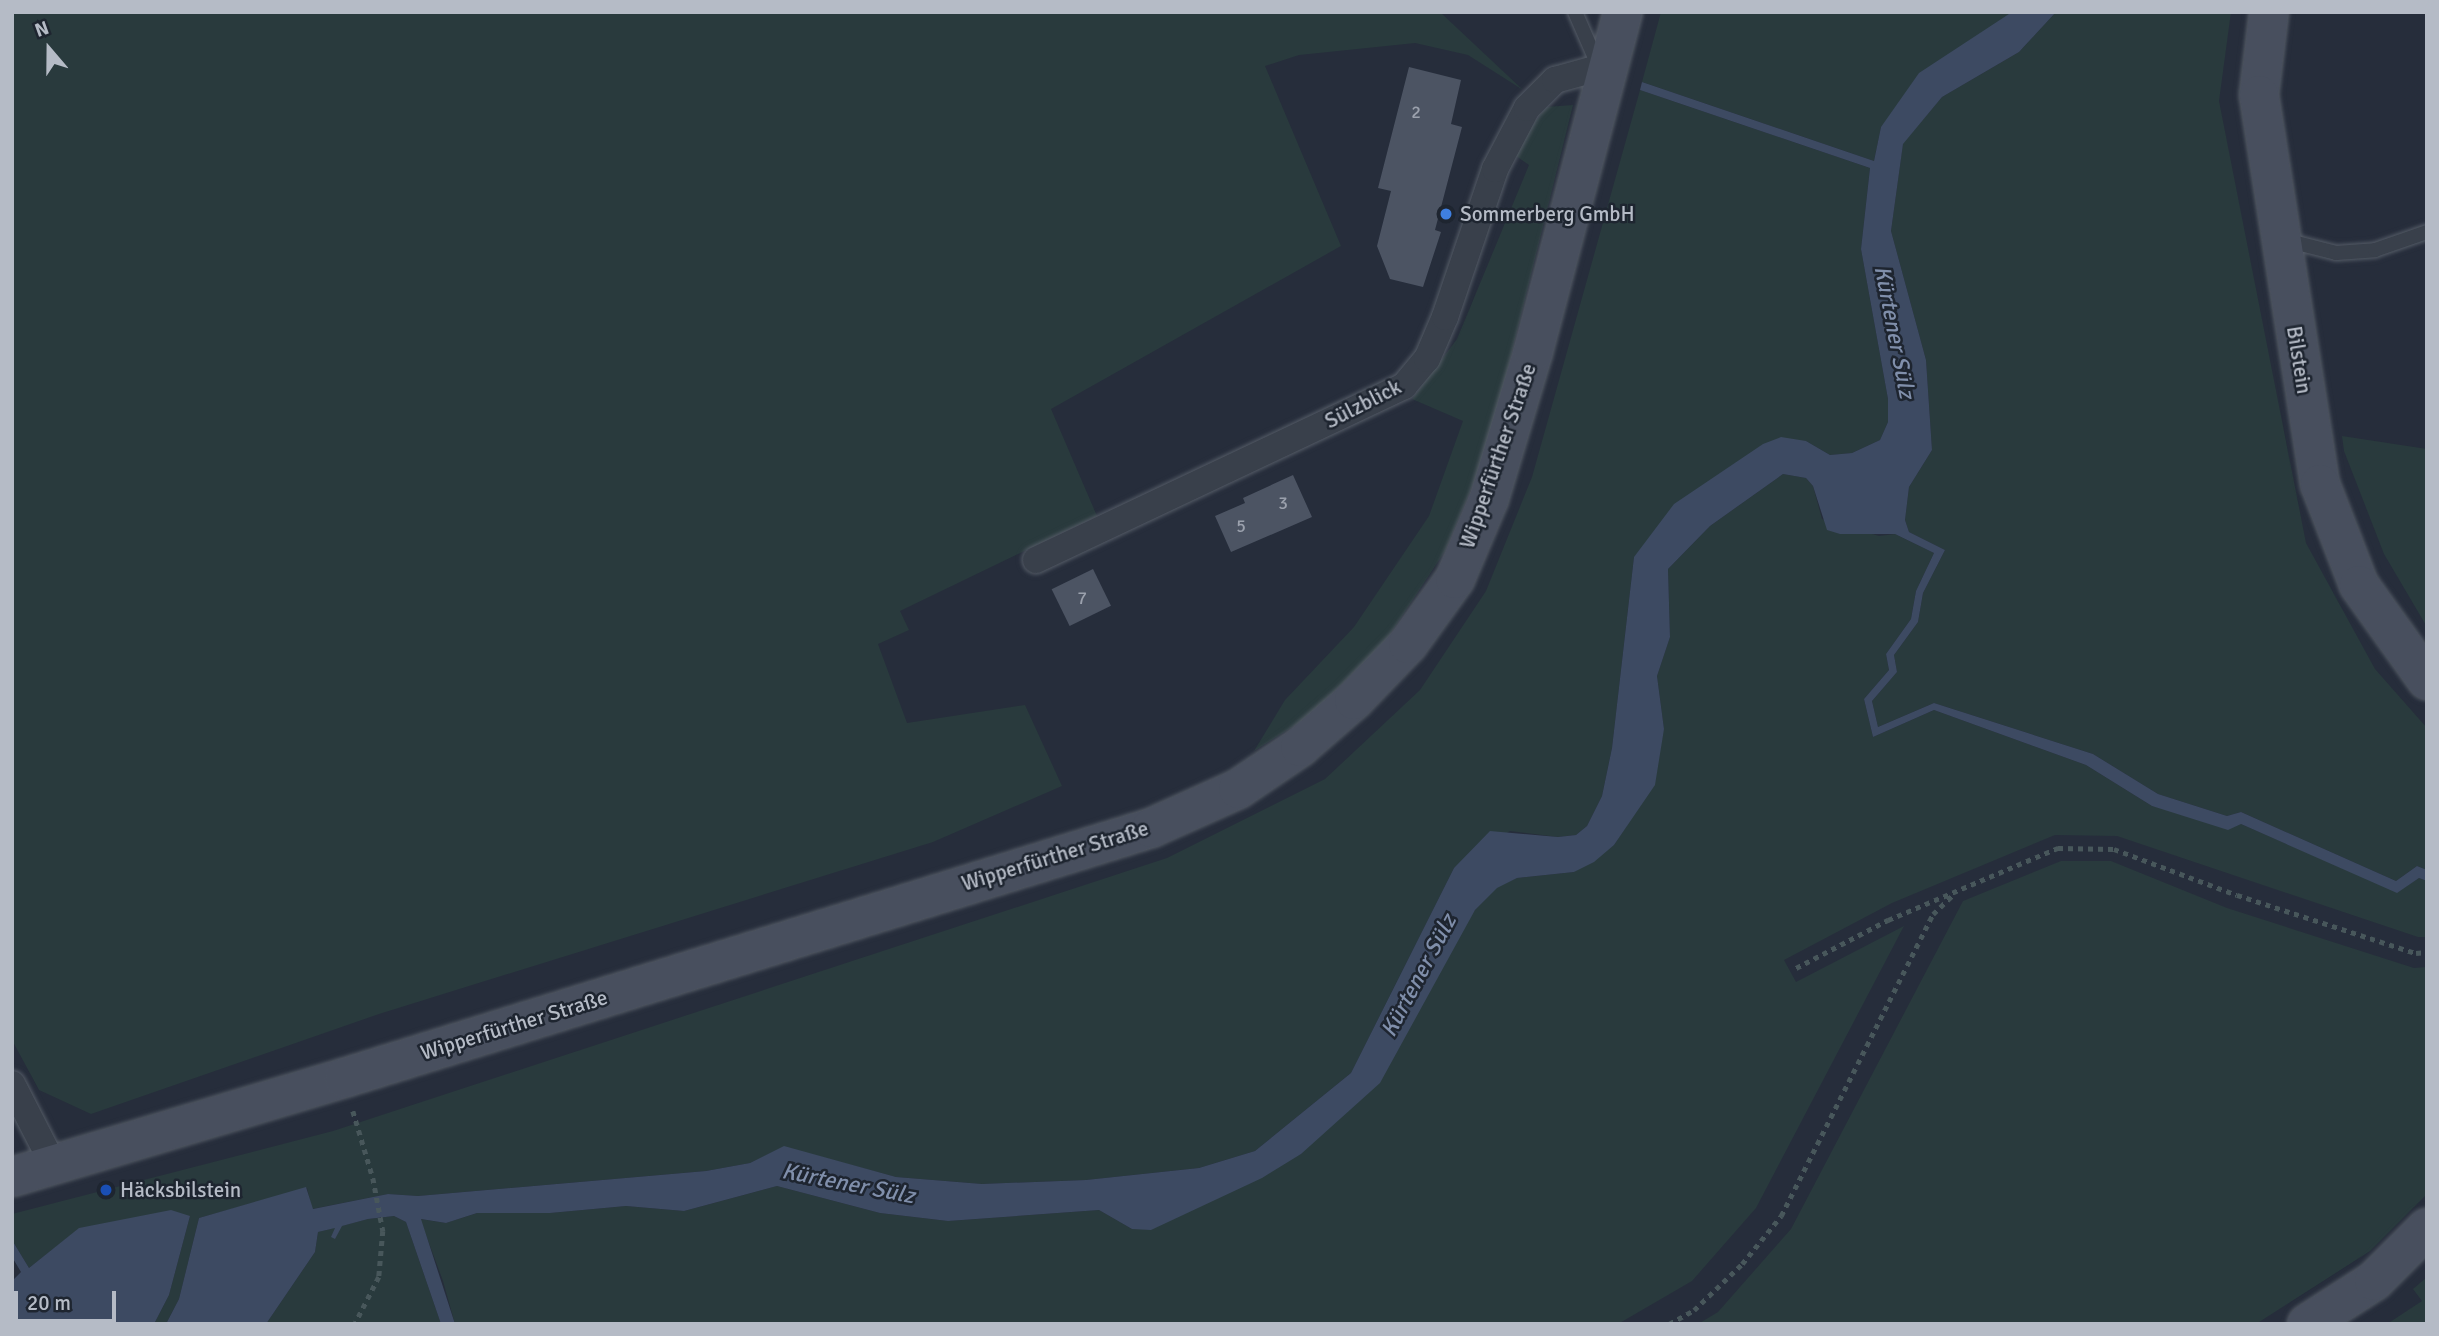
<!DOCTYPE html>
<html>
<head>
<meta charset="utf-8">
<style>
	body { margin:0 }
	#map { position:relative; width:2439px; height:1336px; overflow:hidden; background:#262d3b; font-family:Signika,sans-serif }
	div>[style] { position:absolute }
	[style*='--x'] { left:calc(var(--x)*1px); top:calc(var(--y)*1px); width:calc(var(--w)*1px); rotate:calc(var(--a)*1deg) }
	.green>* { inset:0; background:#293a3d }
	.water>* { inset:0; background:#3d4a62 }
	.building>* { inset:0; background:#4c5463; transform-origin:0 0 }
	.path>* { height:4.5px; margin-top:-2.25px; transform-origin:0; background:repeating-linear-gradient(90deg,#48575b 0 5px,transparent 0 10px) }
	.roads { filter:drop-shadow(0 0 2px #545b66) drop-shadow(0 0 2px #545b66) }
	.lane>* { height:14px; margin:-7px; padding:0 7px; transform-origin:7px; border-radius:7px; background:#39404b }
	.street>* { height:26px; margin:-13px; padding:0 13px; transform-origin:13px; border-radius:13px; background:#39404b }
	.secondary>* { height:38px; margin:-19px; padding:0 19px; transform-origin:19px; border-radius:19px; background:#484f5e }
	.dots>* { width:19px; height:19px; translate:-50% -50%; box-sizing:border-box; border:4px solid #1e2530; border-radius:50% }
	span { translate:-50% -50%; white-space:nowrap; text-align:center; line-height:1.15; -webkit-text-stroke:5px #1e2530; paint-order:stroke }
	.number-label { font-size:18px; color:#9ba1ad }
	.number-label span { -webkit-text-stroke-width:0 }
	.poi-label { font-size:21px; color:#b5bbc6 }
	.left { translate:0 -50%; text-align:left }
	.street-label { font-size:21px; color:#b5bbc6 }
	.water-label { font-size:23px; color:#808fab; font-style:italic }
	.frame { position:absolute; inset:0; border:14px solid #b5bbc6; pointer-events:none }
	.north { position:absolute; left:14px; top:14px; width:70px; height:70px; -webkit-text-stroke:5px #1e2530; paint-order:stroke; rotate:340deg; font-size:19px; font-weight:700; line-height:28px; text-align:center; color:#b5bbc6 }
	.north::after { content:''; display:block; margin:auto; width:24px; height:32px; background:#b5bbc6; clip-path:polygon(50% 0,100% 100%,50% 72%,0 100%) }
	.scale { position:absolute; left:14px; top:1291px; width:102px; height:32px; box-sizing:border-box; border:4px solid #b5bbc6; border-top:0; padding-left:9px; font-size:21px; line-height:24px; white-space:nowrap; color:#b5bbc6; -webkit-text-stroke:5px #1e2530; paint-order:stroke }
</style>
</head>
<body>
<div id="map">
	<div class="green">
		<i style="clip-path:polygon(12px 12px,1440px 12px,1523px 90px,1468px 55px,1415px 43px,1299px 55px,1265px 66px,1341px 246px,1051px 409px,1097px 516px,900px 611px,909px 630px,878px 644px,907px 723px,1025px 705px,1062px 786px,933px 842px,379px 1014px,91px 1114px,39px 1090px,12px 1040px)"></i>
		<i style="clip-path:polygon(1661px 12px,2012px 12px,1881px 127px,1874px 161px,1642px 82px)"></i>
		<i style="clip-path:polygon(2056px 12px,2231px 12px,2219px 101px,2306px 543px,2375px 669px,2427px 728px,2427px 870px,2417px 866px,2396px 881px,2241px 812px,2227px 816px,2158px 794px,2093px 754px,1934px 703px,1878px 727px,1872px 701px,1897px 672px,1894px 655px,1918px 622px,1923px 593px,1945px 550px,1909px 532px,1905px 520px,1909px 487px,1932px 450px,1926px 360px,1891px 231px,1903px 143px,1942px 97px,2019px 52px)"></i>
		<i style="clip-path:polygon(1640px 90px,1870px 168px,1861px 249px,1888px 399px,1888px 422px,1880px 440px,1852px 453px,1830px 455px,1806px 441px,1634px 557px,1612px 748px,1602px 796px,1587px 826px,1576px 835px,1558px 837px,1510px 831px,1454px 868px,1351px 1073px,1255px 1151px,1199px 1168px,1086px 1180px,982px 1184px,896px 1177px,784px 1147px,750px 1163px,706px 1171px,418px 1196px,388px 1194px,312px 1209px,307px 1188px,199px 1218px,179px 1299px,166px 1324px,154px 1324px,169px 1295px,190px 1216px,80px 1228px,29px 1268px,12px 1240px,12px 1214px,333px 1131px,1167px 858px,1325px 779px,1420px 690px,1486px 591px,1532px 477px)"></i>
		<i style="clip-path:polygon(1573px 105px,1488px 449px,1445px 551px,1385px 642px,1307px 718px,1254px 751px,1285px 700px,1354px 627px,1429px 516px,1463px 421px,1412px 399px,1457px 339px,1529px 165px,1512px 153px,1546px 107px)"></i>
		<i style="clip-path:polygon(2342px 436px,2427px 449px,2427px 627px,2384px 554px,2344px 451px)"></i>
		<i style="clip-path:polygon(1783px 474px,1806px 478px,1813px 486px,1822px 519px,1879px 536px,1895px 534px,1934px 553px,1916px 591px,1911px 619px,1886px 654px,1889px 670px,1864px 699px,1873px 737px,1934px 710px,2086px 765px,2152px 806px,2241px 824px,2397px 892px,2419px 878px,2427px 881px,2427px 937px,2418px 937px,2117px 836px,2055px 835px,1892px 903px,1784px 960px,1796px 982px,1904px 926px,1756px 1208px,1692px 1281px,1618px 1324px,455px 1324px,443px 1281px,420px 1219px,446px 1223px,477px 1213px,550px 1213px,626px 1206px,684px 1211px,777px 1186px,880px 1213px,948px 1221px,1099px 1210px,1132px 1229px,1301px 1154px,1475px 910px,1497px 887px,1517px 878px,1574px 872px,1614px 845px,1629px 822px,1664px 729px,1657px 676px,1670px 637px,1668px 569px,1710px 526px)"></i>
		<i style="clip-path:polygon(2061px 861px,2111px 861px,2227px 908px,2414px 968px,2427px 967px,2427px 1194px,2370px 1251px,2256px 1324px,1698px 1324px,1718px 1312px,1791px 1229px,1963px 901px)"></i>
		<i style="clip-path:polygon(394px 1216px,406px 1222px,441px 1324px,266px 1324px,315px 1252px,318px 1232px,368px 1219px)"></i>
		<i style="clip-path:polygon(2427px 1277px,2427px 1324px,2387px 1324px,2422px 1301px,2413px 1289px)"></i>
	</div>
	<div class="water">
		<i style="clip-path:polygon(2012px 12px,2056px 12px,2019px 52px,1942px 97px,1903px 144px,1891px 231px,1926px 360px,1932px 450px,1909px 487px,1905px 520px,1909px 532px,1945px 550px,1923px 593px,1918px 622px,1894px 655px,1897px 672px,1872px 701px,1878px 727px,1934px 703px,2093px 754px,2158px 794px,2227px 816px,2241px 812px,2396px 881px,2417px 866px,2427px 870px,2427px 881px,2419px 878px,2397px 893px,2241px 824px,2228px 830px,2152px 806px,2086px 765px,1934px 710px,1873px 737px,1864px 699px,1889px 670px,1886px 654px,1911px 619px,1916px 591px,1934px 553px,1895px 534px,1840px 534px,1827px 530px,1813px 486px,1806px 478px,1783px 474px,1710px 526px,1668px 569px,1670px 637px,1657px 676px,1664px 729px,1655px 785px,1614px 845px,1594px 862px,1574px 872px,1517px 878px,1497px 888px,1475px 910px,1380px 1083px,1301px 1154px,1262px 1178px,1151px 1230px,1132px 1229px,1099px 1210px,948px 1221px,880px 1213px,777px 1186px,684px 1211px,626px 1206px,550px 1213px,477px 1213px,446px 1223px,421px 1219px,455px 1324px,441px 1324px,406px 1222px,394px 1216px,368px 1219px,342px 1226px,335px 1239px,331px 1237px,335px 1228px,318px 1232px,315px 1252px,266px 1324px,166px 1324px,179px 1299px,199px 1218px,306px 1187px,313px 1209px,388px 1194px,418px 1196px,706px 1171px,750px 1163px,784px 1146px,896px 1177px,982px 1184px,1086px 1180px,1199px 1168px,1255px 1151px,1351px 1073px,1454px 868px,1490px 831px,1558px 837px,1576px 835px,1587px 826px,1602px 796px,1612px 748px,1634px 557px,1674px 504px,1763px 444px,1781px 437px,1806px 441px,1830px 455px,1852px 453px,1880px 440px,1888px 422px,1888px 399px,1861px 249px,1870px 168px,1640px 90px,1642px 82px,1874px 161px,1881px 127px,1919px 73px)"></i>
		<i style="clip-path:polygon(171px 1210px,190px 1216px,169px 1295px,154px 1324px,12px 1324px,12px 1281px,21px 1272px,12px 1257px,12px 1240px,29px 1268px,79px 1228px)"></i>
	</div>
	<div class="building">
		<i style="clip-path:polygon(1409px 67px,1461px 80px,1451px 124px,1462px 127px,1435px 230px,1441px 232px,1423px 287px,1390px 279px,1377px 246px,1391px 191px,1378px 188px)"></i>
		<i style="clip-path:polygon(1293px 475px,1312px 517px,1231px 552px,1215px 516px,1245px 503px,1243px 498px)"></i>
		<i style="left:1093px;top:569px;width:41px;height:46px;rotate:64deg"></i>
	</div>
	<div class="path">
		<i style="--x:1796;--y:968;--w:104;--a:-27.6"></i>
		<i style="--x:1888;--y:920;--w:185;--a:-23"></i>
		<i style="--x:2058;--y:848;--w:56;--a:1"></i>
		<i style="--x:2114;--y:849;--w:131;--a:20.5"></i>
		<i style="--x:2237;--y:895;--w:188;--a:18"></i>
		<i style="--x:2416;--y:953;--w:11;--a:-5"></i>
		<i style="--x:353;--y:1111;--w:70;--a:73.4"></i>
		<i style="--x:373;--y:1178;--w:54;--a:79.3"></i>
		<i style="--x:383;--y:1231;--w:46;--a:95"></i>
		<i style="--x:379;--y:1277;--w:53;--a:117.1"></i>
		<i style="--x:1669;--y:1324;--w:29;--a:-29"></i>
		<i style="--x:1694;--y:1310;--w:66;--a:-43.8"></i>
		<i style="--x:1742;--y:1264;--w:62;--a:-50.9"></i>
		<i style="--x:1781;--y:1216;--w:338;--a:-63.3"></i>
		<i style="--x:1933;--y:914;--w:30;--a:-44"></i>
	</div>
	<div class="roads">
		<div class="lane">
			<i style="--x:1575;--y:12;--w:60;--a:66.4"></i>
			<i style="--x:2285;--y:240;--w:53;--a:14.3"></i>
			<i style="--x:2336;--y:253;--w:39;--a:-4"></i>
			<i style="--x:2375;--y:250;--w:55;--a:-19.1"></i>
		</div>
		<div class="street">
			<i style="--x:1036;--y:560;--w:407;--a:-25.3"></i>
			<i style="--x:1404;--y:386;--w:35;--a:-50"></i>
			<i style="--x:1427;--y:359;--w:46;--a:-66.8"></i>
			<i style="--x:1445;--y:317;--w:156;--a:-71.3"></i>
			<i style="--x:1495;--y:169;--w:69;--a:-62.3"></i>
			<i style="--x:1527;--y:108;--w:40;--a:-45"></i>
			<i style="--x:1555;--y:80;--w:56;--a:-15.5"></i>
			<i style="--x:12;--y:1084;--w:92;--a:62.9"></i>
		</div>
		<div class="secondary">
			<i style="--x:2269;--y:12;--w:84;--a:96.9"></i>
			<i style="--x:2259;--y:95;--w:394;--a:81.1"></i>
			<i style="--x:2320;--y:484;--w:108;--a:68.9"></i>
			<i style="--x:2359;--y:585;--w:117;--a:54.4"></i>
			<i style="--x:12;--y:1177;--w:346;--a:-16.6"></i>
			<i style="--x:344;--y:1078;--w:845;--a:-17.21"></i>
			<i style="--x:1151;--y:828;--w:95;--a:-24.1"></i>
			<i style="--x:1238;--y:789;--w:75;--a:-34.1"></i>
			<i style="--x:1300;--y:747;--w:72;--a:-41"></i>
			<i style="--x:1354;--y:700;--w:78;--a:-46"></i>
			<i style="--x:1408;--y:644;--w:80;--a:-54.1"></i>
			<i style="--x:1455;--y:579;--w:87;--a:-67"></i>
			<i style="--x:1489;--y:499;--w:153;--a:-73.3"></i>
			<i style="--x:1533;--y:352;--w:352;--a:-75.2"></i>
			<i style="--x:2307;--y:1324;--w:80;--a:-32.7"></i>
			<i style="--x:2374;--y:1281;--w:75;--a:-45"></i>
		</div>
	</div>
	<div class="dots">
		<i style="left:1446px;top:214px;background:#3f7fe0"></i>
		<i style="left:106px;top:1190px;background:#1a4fb4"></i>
	</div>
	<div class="number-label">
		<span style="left:1416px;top:112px">2</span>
		<span style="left:1283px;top:503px">3</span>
		<span style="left:1241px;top:526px">5</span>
		<span style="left:1082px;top:598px">7</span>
	</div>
	<div class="poi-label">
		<span class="left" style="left:1460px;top:214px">Sommerberg GmbH</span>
		<span class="left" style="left:120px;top:1190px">Häcksbilstein</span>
	</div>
	<div class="street-label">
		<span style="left:2299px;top:360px;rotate:81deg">Bilstein</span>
		<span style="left:1363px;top:404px;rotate:-27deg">Sülzblick</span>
		<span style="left:1498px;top:456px;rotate:-71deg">Wipperfürther Straße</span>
		<span style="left:1055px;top:856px;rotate:-17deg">Wipperfürther Straße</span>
		<span style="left:514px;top:1025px;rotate:-17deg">Wipperfürther Straße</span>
	</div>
	<div class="water-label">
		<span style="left:1894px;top:332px;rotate:79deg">Kürtener Sülz</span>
		<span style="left:1419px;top:976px;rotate:-62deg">Kürtener Sülz</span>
		<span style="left:848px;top:1184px;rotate:11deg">Kürtener Sülz</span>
	</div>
	<div class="frame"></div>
	<div class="north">N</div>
	<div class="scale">20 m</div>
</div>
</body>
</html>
